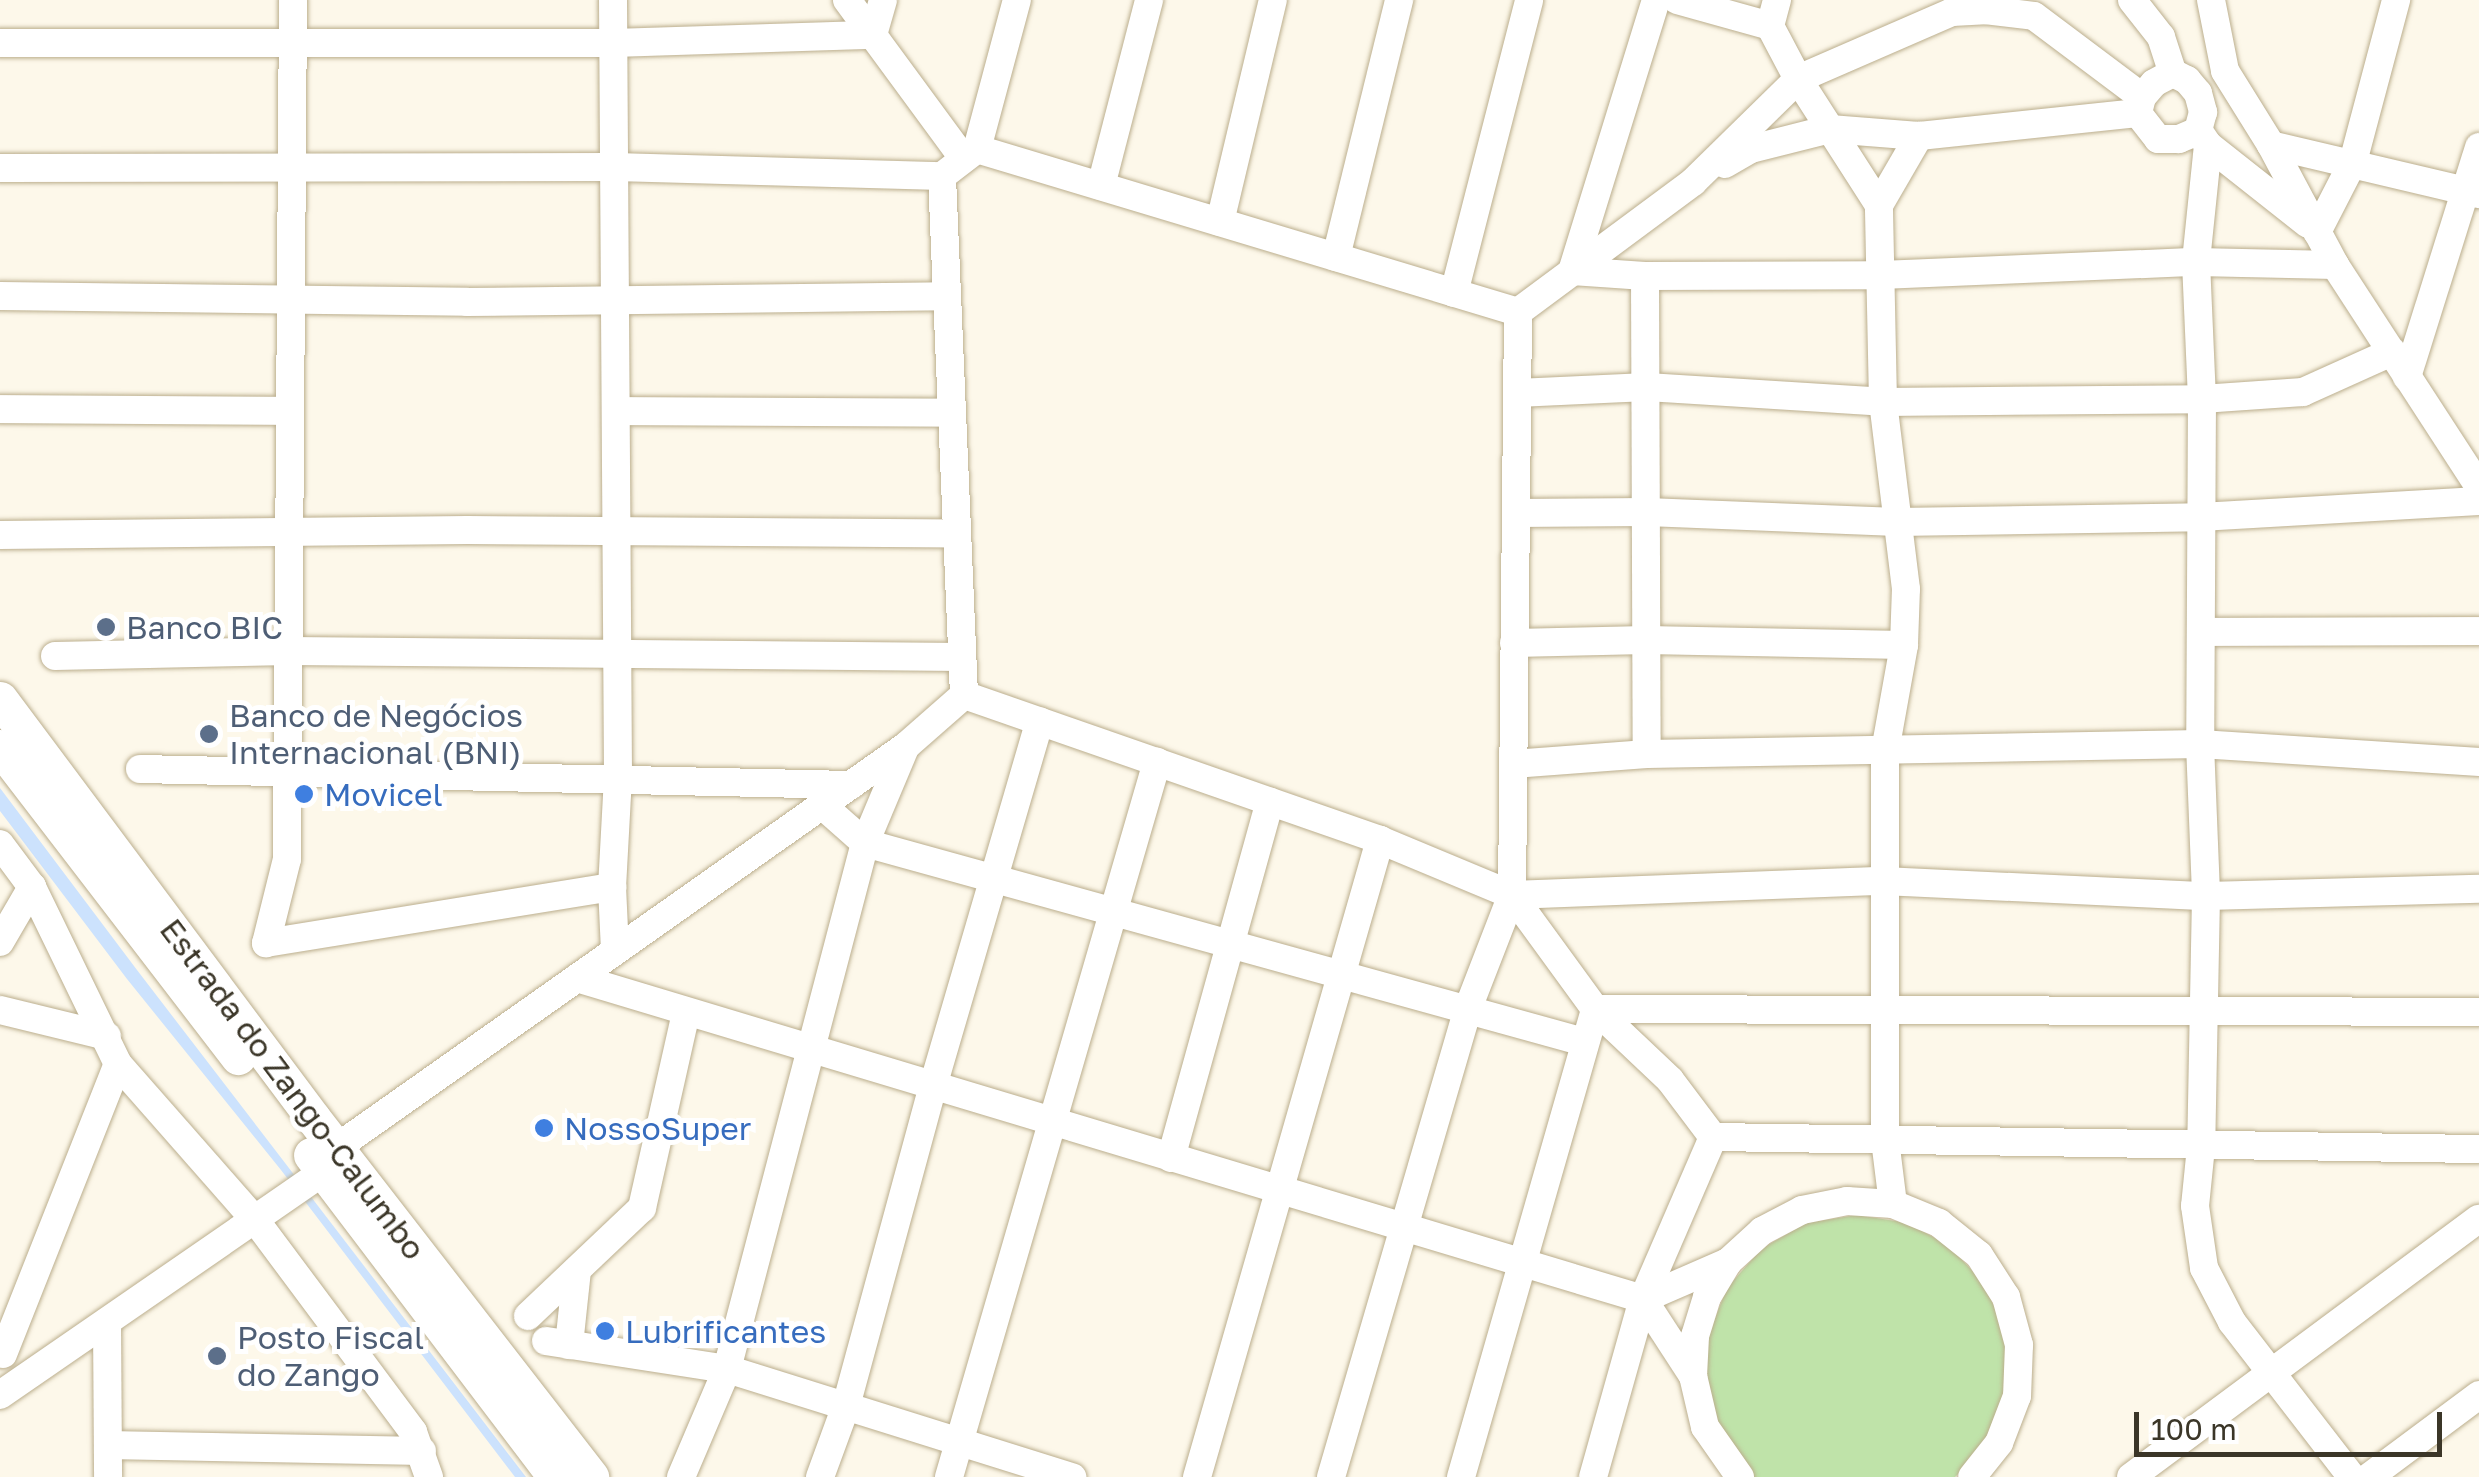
<!DOCTYPE html>
<html>
<head>
<meta charset="utf-8">
<style>
	body { margin:0 }
	#map { position:relative; width:2479px; height:1477px; overflow:hidden; background:#fdf8ea; font-family:"Golos Text",sans-serif }
	div>[style] { position:absolute }
	[style*='--x'] { left:calc(var(--x)*1px); top:calc(var(--y)*1px); width:calc(var(--w)*1px); rotate:calc(var(--a)*1deg) }
	.green>* { inset:0; background:#bfe3a9 }
	.water>* { inset:0; background:#cce2fd }
	.roads { filter:drop-shadow(0 0 2px #bbae8d) drop-shadow(0 0 2px #bbae8d) }
	.minor>* { height:28px; margin:-14px; padding:0 14px; transform-origin:14px; border-radius:14px; background:#fff }
	.major>* { height:35px; margin:-17.5px; padding:0 17.5px; transform-origin:17.5px; border-radius:17.5px; background:#fff }
	.dots>* { width:28px; height:28px; translate:-50% -50%; box-sizing:border-box; border:5px solid #fff; border-radius:50% }
	span { translate:-50% -50%; white-space:nowrap; text-align:center; line-height:1.15; -webkit-text-stroke:10px #fff; paint-order:stroke }
	.service-label { font-size:32px; color:#4e5e75 }
	.left { translate:0 -50%; text-align:left }
	.shop-label { font-size:32px; color:#366cbe }
	.street-label { font-size:32px; color:#3b3628 }
	.scale { position:absolute; left:2134px; top:1412px; width:308px; height:45px; box-sizing:border-box; border:5px solid #3b3628; border-top:0; padding-left:12px; font-size:30px; line-height:35px; white-space:nowrap; color:#3b3628; -webkit-text-stroke:8px #fff; paint-order:stroke }
</style>
</head>
<body>
<div id="map">
	<div class="green">
		<i style="clip-path:polygon(1857px 1215px,1908px 1223px,1949px 1246px,1981px 1280px,2002px 1322px,2008px 1369px,1999px 1415px,1976px 1457px,1955px 1477px,1754px 1477px,1723px 1436px,1706px 1388px,1708px 1336px,1727px 1288px,1761px 1249px,1806px 1223px)"></i>
	</div>
	<div class="water">
		<i style="clip-path:polygon(0 788px,137px 970px,526px 1477px,515px 1477px,281px 1170px,127px 979px,0 811px)"></i>
	</div>
	<div class="roads">
		<div class="minor">
			<i style="--x:293;--y:0;--w:859;--a:90.4"></i>
			<i style="--x:287;--y:859;--w:87;--a:104"></i>
			<i style="--x:266;--y:943;--w:351;--a:-9.2"></i>
			<i style="--x:613;--y:0;--w:777;--a:89.63"></i>
			<i style="--x:618;--y:777;--w:110;--a:93.1"></i>
			<i style="--x:612;--y:887;--w:64;--a:87.3"></i>
			<i style="--x:847;--y:0;--w:197;--a:53.7"></i>
			<i style="--x:1656;--y:0;--w:284;--a:107.2"></i>
			<i style="--x:1572;--y:271;--w:73;--a:3.9"></i>
			<i style="--x:1645;--y:276;--w:236;--a:-0.2"></i>
			<i style="--x:1881;--y:275;--w:315;--a:-2.4"></i>
			<i style="--x:2196;--y:262;--w:139;--a:1.2"></i>
			<i style="--x:1677;--y:0;--w:97;--a:15.6"></i>
			<i style="--x:1777;--y:0;--w:27;--a:105"></i>
			<i style="--x:1770;--y:26;--w:60;--a:62.2"></i>
			<i style="--x:1798;--y:79;--w:150;--a:57.3"></i>
			<i style="--x:2132;--y:0;--w:47;--a:51.9"></i>
			<i style="--x:2161;--y:37;--w:38;--a:72"></i>
			<i style="--x:2173;--y:73;--w:16;--a:27"></i>
			<i style="--x:2187;--y:80;--w:17;--a:50"></i>
			<i style="--x:2198;--y:93;--w:20;--a:75"></i>
			<i style="--x:2203;--y:112;--w:20;--a:105"></i>
			<i style="--x:2198;--y:131;--w:21;--a:157"></i>
			<i style="--x:2179;--y:139;--w:21;--a:180"></i>
			<i style="--x:2158;--y:139;--w:33;--a:-128"></i>
			<i style="--x:2138;--y:113;--w:16;--a:-76"></i>
			<i style="--x:2142;--y:97;--w:18;--a:-49"></i>
			<i style="--x:2154;--y:83;--w:21;--a:-28"></i>
			<i style="--x:2211;--y:0;--w:72;--a:78.8"></i>
			<i style="--x:2225;--y:71;--w:87;--a:58.1"></i>
			<i style="--x:2271;--y:145;--w:136;--a:61.9"></i>
			<i style="--x:2335;--y:265;--w:265;--a:57"></i>
			<i style="--x:0;--y:43;--w:613;--a:0"></i>
			<i style="--x:613;--y:43;--w:260;--a:-1.8"></i>
			<i style="--x:873;--y:35;--w:36;--a:-74"></i>
			<i style="--x:2200;--y:133;--w:14;--a:56"></i>
			<i style="--x:2208;--y:145;--w:127;--a:38.3"></i>
			<i style="--x:2208;--y:145;--w:118;--a:95.9"></i>
			<i style="--x:2196;--y:262;--w:137;--a:87.5"></i>
			<i style="--x:2202;--y:399;--w:345;--a:90.3"></i>
			<i style="--x:2200;--y:744;--w:152;--a:87.7"></i>
			<i style="--x:2206;--y:896;--w:251;--a:91.1"></i>
			<i style="--x:2201;--y:1147;--w:59;--a:95.8"></i>
			<i style="--x:2195;--y:1206;--w:63;--a:81.7"></i>
			<i style="--x:2204;--y:1268;--w:61;--a:62.6"></i>
			<i style="--x:2232;--y:1322;--w:196;--a:52.3"></i>
			<i style="--x:2271;--y:145;--w:214;--a:13.3"></i>
			<i style="--x:977;--y:149;--w:154;--a:-75"></i>
			<i style="--x:1725;--y:164;--w:30;--a:-30"></i>
			<i style="--x:1751;--y:149;--w:81;--a:-14.2"></i>
			<i style="--x:1830;--y:129;--w:89;--a:4.5"></i>
			<i style="--x:1919;--y:136;--w:220;--a:-6"></i>
			<i style="--x:0;--y:168;--w:615;--a:-0.09"></i>
			<i style="--x:615;--y:167;--w:327;--a:1.6"></i>
			<i style="--x:1101;--y:186;--w:192;--a:-75.5"></i>
			<i style="--x:1220;--y:222;--w:228;--a:-76.6"></i>
			<i style="--x:2317;--y:232;--w:79;--a:-62.8"></i>
			<i style="--x:2353;--y:162;--w:168;--a:-75.1"></i>
			<i style="--x:1336;--y:257;--w:265;--a:-76.2"></i>
			<i style="--x:1645;--y:276;--w:478;--a:89.8"></i>
			<i style="--x:1454;--y:293;--w:302;--a:-75.6"></i>
			<i style="--x:0;--y:296;--w:467;--a:0.7"></i>
			<i style="--x:467;--y:302;--w:479;--a:-0.7"></i>
			<i style="--x:1518;--y:312;--w:218;--a:-36.6"></i>
			<i style="--x:1693;--y:182;--w:147;--a:-44.4"></i>
			<i style="--x:1798;--y:79;--w:168;--a:-23.5"></i>
			<i style="--x:1952;--y:12;--w:33;--a:-3"></i>
			<i style="--x:1985;--y:10;--w:49;--a:7"></i>
			<i style="--x:2034;--y:16;--w:135;--a:36.9"></i>
			<i style="--x:2407;--y:377;--w:241;--a:-72.6"></i>
			<i style="--x:1517;--y:393;--w:130;--a:-2.6"></i>
			<i style="--x:1647;--y:387;--w:236;--a:3.6"></i>
			<i style="--x:1883;--y:402;--w:319;--a:-0.5"></i>
			<i style="--x:2202;--y:399;--w:101;--a:-4"></i>
			<i style="--x:2303;--y:392;--w:98;--a:-24.2"></i>
			<i style="--x:0;--y:409;--w:290;--a:0.4"></i>
			<i style="--x:616;--y:411;--w:335;--a:0.3"></i>
			<i style="--x:1516;--y:513;--w:131;--a:-0.4"></i>
			<i style="--x:1647;--y:512;--w:250;--a:2.3"></i>
			<i style="--x:1897;--y:522;--w:303;--a:-0.9"></i>
			<i style="--x:2200;--y:517;--w:279;--a:-3.3"></i>
			<i style="--x:0;--y:535;--w:467;--a:-0.6"></i>
			<i style="--x:467;--y:530;--w:490;--a:0.4"></i>
			<i style="--x:2201;--y:632;--w:278;--a:-0.2"></i>
			<i style="--x:1514;--y:643;--w:132;--a:-1.3"></i>
			<i style="--x:1646;--y:640;--w:258;--a:1.1"></i>
			<i style="--x:55;--y:656;--w:234;--a:-1.2"></i>
			<i style="--x:289;--y:651;--w:673;--a:0.51"></i>
			<i style="--x:964;--y:695;--w:441;--a:19.2"></i>
			<i style="--x:1380;--y:840;--w:143;--a:22.6"></i>
			<i style="--x:1512;--y:895;--w:371;--a:-2.2"></i>
			<i style="--x:1883;--y:881;--w:323;--a:2.7"></i>
			<i style="--x:2206;--y:896;--w:273;--a:-1.5"></i>
			<i style="--x:964;--y:695;--w:519;--a:-92.43"></i>
			<i style="--x:942;--y:176;--w:44;--a:-37.6"></i>
			<i style="--x:977;--y:149;--w:565;--a:16.77"></i>
			<i style="--x:1513;--y:764;--w:134;--a:-4.3"></i>
			<i style="--x:1647;--y:754;--w:553;--a:-1.04"></i>
			<i style="--x:2200;--y:744;--w:280;--a:3.7"></i>
			<i style="--x:140;--y:769;--w:711;--a:1.29"></i>
			<i style="--x:822;--y:805;--w:57;--a:41.5"></i>
			<i style="--x:865;--y:843;--w:746;--a:15.47"></i>
			<i style="--x:0;--y:844;--w:54;--a:53.3"></i>
			<i style="--x:32;--y:887;--w:197;--a:64.1"></i>
			<i style="--x:118;--y:1064;--w:209;--a:48.7"></i>
			<i style="--x:256;--y:1221;--w:263;--a:53.3"></i>
			<i style="--x:413;--y:1432;--w:48;--a:70.4"></i>
			<i style="--x:1512;--y:895;--w:141;--a:53.9"></i>
			<i style="--x:1595;--y:1009;--w:103;--a:43.4"></i>
			<i style="--x:1670;--y:1080;--w:71;--a:53"></i>
			<i style="--x:0;--y:942;--w:64;--a:-59.8"></i>
			<i style="--x:577;--y:978;--w:1113;--a:16.76"></i>
			<i style="--x:1643;--y:1299;--w:93;--a:-23.5"></i>
			<i style="--x:0;--y:1010;--w:110;--a:13.7"></i>
			<i style="--x:1713;--y:1137;--w:766;--a:0.9"></i>
			<i style="--x:336;--y:1148;--w:697;--a:-35.19"></i>
			<i style="--x:906;--y:746;--w:77;--a:-41.3"></i>
			<i style="--x:1171;--y:1158;--w:370;--a:-74.5"></i>
			<i style="--x:1893;--y:1204;--w:64;--a:-97.1"></i>
			<i style="--x:1885;--y:1140;--w:389;--a:-90"></i>
			<i style="--x:1885;--y:751;--w:108;--a:-79.8"></i>
			<i style="--x:1904;--y:645;--w:56;--a:-88"></i>
			<i style="--x:1906;--y:589;--w:188;--a:-97"></i>
			<i style="--x:1883;--y:402;--w:197;--a:-91.2"></i>
			<i style="--x:1879;--y:205;--w:80;--a:-59.9"></i>
			<i style="--x:1643;--y:1299;--w:92;--a:57"></i>
			<i style="--x:528;--y:1316;--w:157;--a:-43.5"></i>
			<i style="--x:642;--y:1208;--w:201;--a:-77.3"></i>
			<i style="--x:107;--y:1322;--w:155;--a:89.6"></i>
			<i style="--x:546;--y:1341;--w:183;--a:8.8"></i>
			<i style="--x:727;--y:1369;--w:362;--a:17.4"></i>
			<i style="--x:569;--y:1345;--w:75;--a:-83.9"></i>
			<i style="--x:3;--y:1354;--w:312;--a:-68.4"></i>
			<i style="--x:0;--y:1395;--w:393;--a:-34.6"></i>
			<i style="--x:108;--y:1445;--w:314;--a:1.1"></i>
			<i style="--x:681;--y:1477;--w:117;--a:-66.9"></i>
			<i style="--x:727;--y:1369;--w:544;--a:-75.3"></i>
			<i style="--x:865;--y:843;--w:103;--a:-67.2"></i>
			<i style="--x:820;--y:1477;--w:76;--a:-69.9"></i>
			<i style="--x:846;--y:1406;--w:332;--a:-74.8"></i>
			<i style="--x:933;--y:1086;--w:380;--a:-73.7"></i>
			<i style="--x:949;--y:1477;--w:745;--a:-73.78"></i>
			<i style="--x:1197;--y:1477;--w:663;--a:-73.97"></i>
			<i style="--x:1331;--y:1477;--w:485;--a:-73.7"></i>
			<i style="--x:1467;--y:1011;--w:124;--a:-68.8"></i>
			<i style="--x:1512;--y:895;--w:583;--a:-89.41"></i>
			<i style="--x:1461;--y:1477;--w:487;--a:-74"></i>
			<i style="--x:1595;--y:1009;--w:884;--a:0.19"></i>
			<i style="--x:1593;--y:1477;--w:185;--a:-74.3"></i>
			<i style="--x:1643;--y:1299;--w:176;--a:-66.6"></i>
			<i style="--x:1740;--y:1477;--w:61;--a:-125"></i>
			<i style="--x:1705;--y:1427;--w:52;--a:-103.2"></i>
			<i style="--x:1693;--y:1376;--w:40;--a:-87.1"></i>
			<i style="--x:1695;--y:1336;--w:41;--a:-72.9"></i>
			<i style="--x:1707;--y:1297;--w:41;--a:-59"></i>
			<i style="--x:1728;--y:1262;--w:46;--a:-42.4"></i>
			<i style="--x:1762;--y:1231;--w:45;--a:-27.7"></i>
			<i style="--x:1802;--y:1210;--w:46;--a:-11.3"></i>
			<i style="--x:1847;--y:1201;--w:46;--a:3.7"></i>
			<i style="--x:1893;--y:1204;--w:50;--a:22.4"></i>
			<i style="--x:1939;--y:1223;--w:51;--a:38.7"></i>
			<i style="--x:1979;--y:1255;--w:50;--a:57.3"></i>
			<i style="--x:2006;--y:1297;--w:50;--a:74.8"></i>
			<i style="--x:2019;--y:1345;--w:51;--a:92.2"></i>
			<i style="--x:2017;--y:1396;--w:50;--a:111"></i>
			<i style="--x:1999;--y:1443;--w:43;--a:128.5"></i>
			<i style="--x:2131;--y:1477;--w:433;--a:-36.6"></i>
			<i style="--x:2369;--y:1477;--w:137;--a:-36.7"></i>
		</div>
		<div class="major">
			<i style="--x:0;--y:699;--w:523;--a:53.24"></i>
			<i style="--x:313;--y:1118;--w:454;--a:52.2"></i>
			<i style="--x:0;--y:747;--w:391;--a:52.5"></i>
			<i style="--x:311;--y:1155;--w:404;--a:52.8"></i>
		</div>
	</div>
	<div class="dots">
		<i style="left:106px;top:627px;background:#5c6f8a"></i>
		<i style="left:209px;top:734px;background:#5c6f8a"></i>
		<i style="left:304px;top:794px;background:#3f7fe0"></i>
		<i style="left:544px;top:1128px;background:#3f7fe0"></i>
		<i style="left:605px;top:1331px;background:#3f7fe0"></i>
		<i style="left:217px;top:1356px;background:#5c6f8a"></i>
	</div>
	<div class="service-label">
		<span class="left" style="left:126px;top:627px">Banco BIC</span>
		<span class="left" style="left:229px;top:734px">Banco de Negócios<br>Internacional (BNI)</span>
		<span class="left" style="left:237px;top:1356px">Posto Fiscal<br>do Zango</span>
	</div>
	<div class="shop-label">
		<span class="left" style="left:324px;top:794px">Movicel</span>
		<span class="left" style="left:564px;top:1128px">NossoSuper</span>
		<span class="left" style="left:625px;top:1331px">Lubrificantes</span>
	</div>
	<div class="street-label">
		<span style="left:293px;top:1089px;rotate:53deg">Estrada do Zango-Calumbo</span>
	</div>
	<div class="scale">100 m</div>
</div>
</body>
</html>
